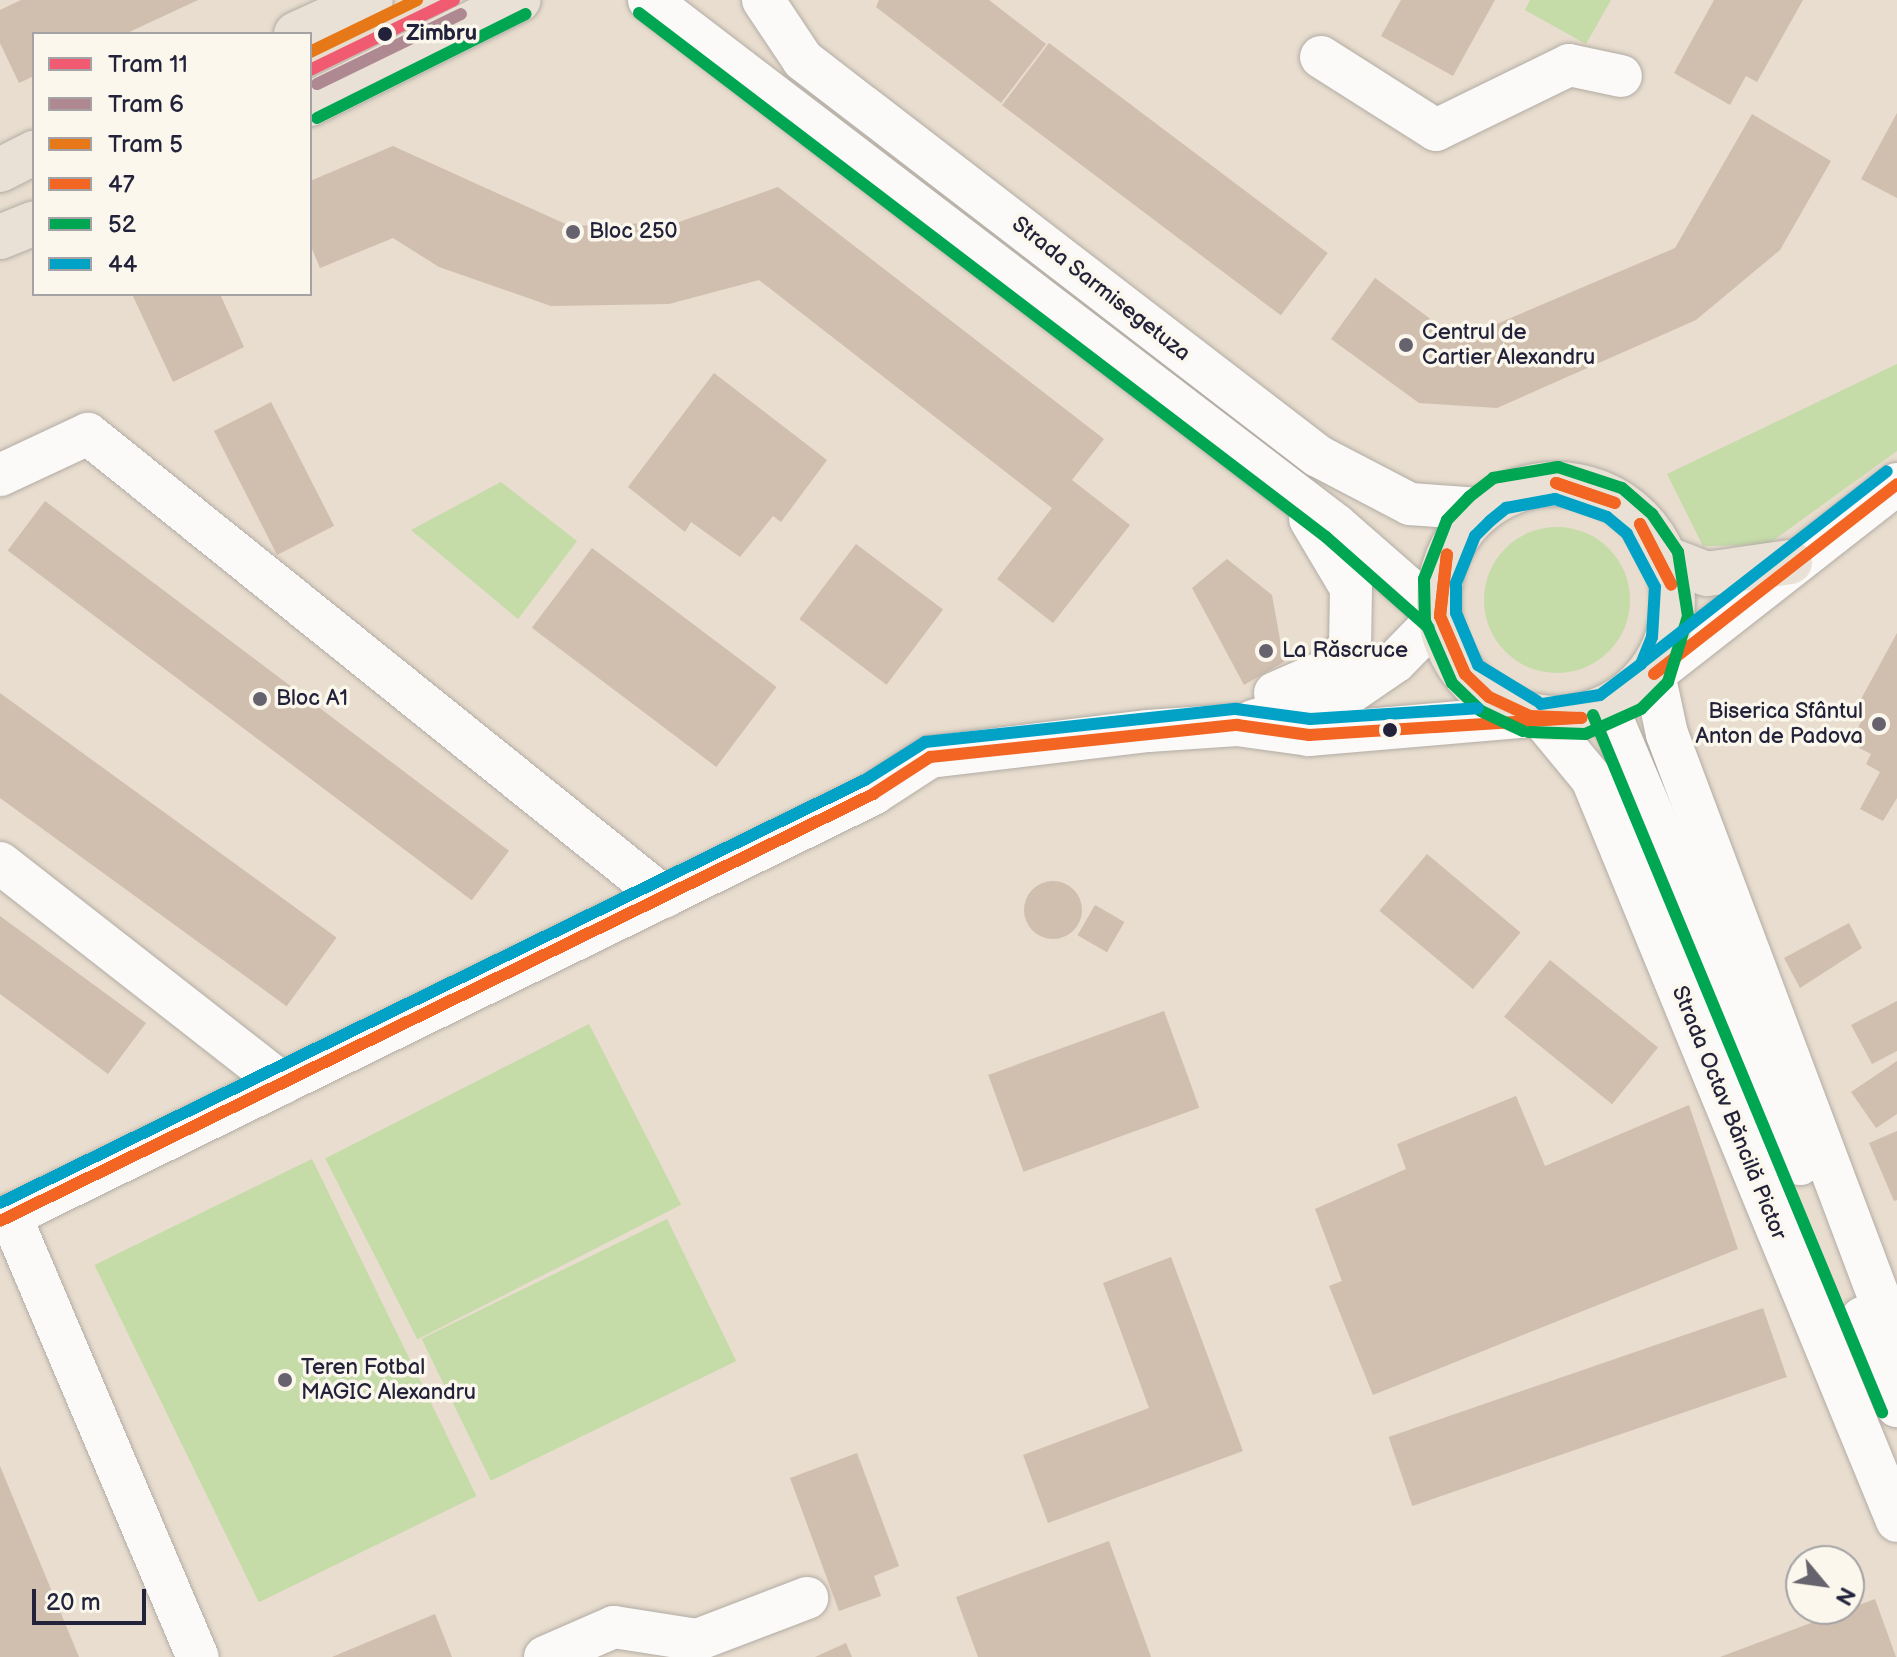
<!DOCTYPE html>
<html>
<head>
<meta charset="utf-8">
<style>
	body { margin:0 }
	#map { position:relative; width:1897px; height:1657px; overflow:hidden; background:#e8ddce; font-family:"Balsamiq Sans",sans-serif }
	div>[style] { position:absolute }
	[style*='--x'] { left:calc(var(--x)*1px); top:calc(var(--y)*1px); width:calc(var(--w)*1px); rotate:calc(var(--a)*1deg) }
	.green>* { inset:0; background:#c5dba8; transform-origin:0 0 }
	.round { border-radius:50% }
	.building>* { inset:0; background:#d0beae; transform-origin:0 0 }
	.roads { filter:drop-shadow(0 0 2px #b2aca5) drop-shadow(0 0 2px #b2aca5) }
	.minor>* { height:42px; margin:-21px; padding:0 21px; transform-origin:21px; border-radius:21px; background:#fcfaf8 }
	.major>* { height:44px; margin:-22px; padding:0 22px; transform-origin:22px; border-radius:22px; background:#e9e1d5 }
	.major>.ring { margin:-22px; padding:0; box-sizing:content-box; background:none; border:44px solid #e9e1d5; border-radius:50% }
	.bus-1>* { height:12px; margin:-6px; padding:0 6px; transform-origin:6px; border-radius:6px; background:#f26522 }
	.bus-2>* { height:12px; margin:-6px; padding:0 6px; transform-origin:6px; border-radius:6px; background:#00a651 }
	.bus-3>* { height:12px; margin:-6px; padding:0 6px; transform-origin:6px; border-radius:6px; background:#02a2c7 }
	.tram-1>* { height:12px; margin:-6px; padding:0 6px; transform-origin:6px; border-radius:6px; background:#f05b72 }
	.tram-2>* { height:12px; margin:-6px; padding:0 6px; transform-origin:6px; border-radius:6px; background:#ae8992 }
	.tram-3>* { height:12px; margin:-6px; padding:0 6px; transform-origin:6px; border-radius:6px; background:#e77817 }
	.dots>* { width:22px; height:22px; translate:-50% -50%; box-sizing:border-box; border:4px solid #fbf7ec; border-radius:50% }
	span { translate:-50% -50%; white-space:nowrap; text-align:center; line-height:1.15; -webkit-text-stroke:7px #fbf7ec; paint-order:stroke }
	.stop-label { font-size:22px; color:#22223b; font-weight:700 }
	.left { translate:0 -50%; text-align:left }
	.poi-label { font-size:22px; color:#22223b }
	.right { translate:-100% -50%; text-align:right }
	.street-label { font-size:22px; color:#22223b }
	.legend { position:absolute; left:32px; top:32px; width:280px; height:264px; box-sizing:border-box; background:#fbf7ec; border:2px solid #a4a2a5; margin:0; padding:10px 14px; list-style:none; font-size:24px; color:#22223b }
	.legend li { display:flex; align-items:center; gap:16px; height:40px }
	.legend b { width:40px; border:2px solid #a4a2a5 }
	.north { position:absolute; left:1785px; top:1545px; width:80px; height:80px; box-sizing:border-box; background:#fbf7ec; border:2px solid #a4a2a5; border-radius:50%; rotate:119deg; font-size:22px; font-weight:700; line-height:32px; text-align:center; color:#22223b }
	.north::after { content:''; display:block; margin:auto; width:28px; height:36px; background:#67636e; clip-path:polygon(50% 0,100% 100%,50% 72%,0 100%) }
	.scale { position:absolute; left:32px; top:1589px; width:114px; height:36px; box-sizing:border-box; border:4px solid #22223b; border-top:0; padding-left:10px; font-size:24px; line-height:28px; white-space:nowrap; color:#22223b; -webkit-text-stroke:6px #fbf7ec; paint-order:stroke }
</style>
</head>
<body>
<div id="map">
	<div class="green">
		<i style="clip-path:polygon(1530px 0,1611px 0,1586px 44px,1525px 10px)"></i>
		<i style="clip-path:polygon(1897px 364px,1897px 451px,1767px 545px,1703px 546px,1667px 474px)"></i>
		<i style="clip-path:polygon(501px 482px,577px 541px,518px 619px,411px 530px)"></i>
		<i class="round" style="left:1484px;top:527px;width:146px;height:146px"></i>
		<i style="left:589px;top:1024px;width:203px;height:296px;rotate:63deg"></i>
		<i style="left:312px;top:1159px;width:375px;height:242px;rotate:64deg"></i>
		<i style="left:667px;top:1219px;width:158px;height:273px;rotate:64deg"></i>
	</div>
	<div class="building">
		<i style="clip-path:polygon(21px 0,198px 0,125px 34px,34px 34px,34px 76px,19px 83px,0 43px,0 10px)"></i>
		<i style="clip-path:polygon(879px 0,989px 0,1046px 44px,1001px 103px,876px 7px)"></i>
		<i style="clip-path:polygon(1401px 0,1495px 0,1453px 76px,1381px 36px)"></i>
		<i style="clip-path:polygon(1714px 0,1803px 0,1757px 82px,1746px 76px,1730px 105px,1674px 73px)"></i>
		<i style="left:1049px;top:43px;width:349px;height:78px;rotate:37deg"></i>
		<i style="clip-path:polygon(1897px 113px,1897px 198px,1861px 179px)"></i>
		<i style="clip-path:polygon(1752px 114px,1831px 161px,1780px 250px,1696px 320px,1497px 408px,1419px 403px,1331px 339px,1375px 278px,1459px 340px,1675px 248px)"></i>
		<i style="clip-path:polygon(393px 146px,570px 226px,679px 222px,778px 187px,1104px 439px,1072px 480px,1130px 525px,1053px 623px,997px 579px,1052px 508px,759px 280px,669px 304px,551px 306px,439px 267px,393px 238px,320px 268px,310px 244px,310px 181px)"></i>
		<i style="clip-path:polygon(132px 294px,220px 294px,244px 347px,173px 382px)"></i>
		<i style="clip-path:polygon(714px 373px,827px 460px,781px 522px,773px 516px,740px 557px,691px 522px,685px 532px,628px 487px)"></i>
		<i style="left:271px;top:402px;width:139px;height:64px;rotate:63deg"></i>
		<i style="left:45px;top:501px;width:581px;height:62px;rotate:37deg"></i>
		<i style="left:856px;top:544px;width:109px;height:94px;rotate:37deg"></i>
		<i style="left:592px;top:548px;width:231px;height:100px;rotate:37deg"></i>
		<i style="clip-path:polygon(1227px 559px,1272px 595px,1284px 662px,1244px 685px,1192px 588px)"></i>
		<i style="clip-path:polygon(1897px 633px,1897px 798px,1883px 821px,1860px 809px,1880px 772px,1866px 764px,1871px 754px,1859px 748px,1866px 735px,1856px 731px,1864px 717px,1854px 712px)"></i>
		<i style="left:0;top:693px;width:416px;height:85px;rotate:36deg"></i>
		<i style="left:1427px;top:854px;width:122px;height:74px;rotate:40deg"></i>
		<i class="round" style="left:1024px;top:881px;width:58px;height:58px"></i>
		<i style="left:1095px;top:905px;width:34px;height:35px;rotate:30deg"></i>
		<i style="clip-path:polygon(0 916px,146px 1023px,108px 1074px,0 994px)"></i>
		<i style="clip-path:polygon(1849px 923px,1862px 948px,1800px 988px,1784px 958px)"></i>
		<i style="left:1550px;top:960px;width:139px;height:73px;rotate:39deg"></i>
		<i style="clip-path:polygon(1897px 1001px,1897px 1051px,1872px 1064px,1851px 1025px)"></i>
		<i style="left:1164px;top:1011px;width:103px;height:187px;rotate:70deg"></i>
		<i style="clip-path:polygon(1897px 1061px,1897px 1114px,1876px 1128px,1851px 1092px)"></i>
		<i style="clip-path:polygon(1516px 1096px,1545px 1166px,1689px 1105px,1738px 1249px,1373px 1395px,1329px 1286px,1342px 1281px,1315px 1209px,1406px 1169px,1397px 1144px)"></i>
		<i style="clip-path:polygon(1897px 1131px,1897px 1200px,1894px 1201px,1869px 1143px)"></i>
		<i style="clip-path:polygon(1171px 1257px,1243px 1451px,1048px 1523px,1023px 1455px,1149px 1408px,1103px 1283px)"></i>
		<i style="left:1763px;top:1308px;width:73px;height:396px;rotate:71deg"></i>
		<i style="clip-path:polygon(857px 1453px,899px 1566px,874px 1576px,881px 1596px,839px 1611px,790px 1478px)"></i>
		<i style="clip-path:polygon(0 1466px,79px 1657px,0 1657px)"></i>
		<i style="clip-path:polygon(1109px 1541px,1151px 1657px,978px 1657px,956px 1597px)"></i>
		<i style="clip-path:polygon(1875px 1599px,1896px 1657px,1720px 1657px)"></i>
		<i style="clip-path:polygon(435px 1614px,452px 1657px,332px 1657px)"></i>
		<i style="clip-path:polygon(846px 1643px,852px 1657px,815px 1657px)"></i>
	</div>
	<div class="roads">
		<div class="minor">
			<i style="--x:649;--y:0;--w:865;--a:37.39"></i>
			<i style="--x:1336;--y:525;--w:138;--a:41.2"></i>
			<i style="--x:1440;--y:616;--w:64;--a:134.4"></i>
			<i style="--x:1395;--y:662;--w:53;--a:145.7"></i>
			<i style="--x:1351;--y:692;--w:102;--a:163.5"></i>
			<i style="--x:763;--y:0;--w:72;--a:56.3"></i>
			<i style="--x:803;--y:60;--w:650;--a:37.56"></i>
			<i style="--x:1318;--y:456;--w:104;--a:27.6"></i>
			<i style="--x:1410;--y:504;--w:69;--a:4.1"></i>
			<i style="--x:1321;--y:57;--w:136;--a:32.4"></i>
			<i style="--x:1436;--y:130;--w:148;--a:-26"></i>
			<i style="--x:1569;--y:65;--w:53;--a:11.9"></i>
			<i style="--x:0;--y:475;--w:97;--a:-25"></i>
			<i style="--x:88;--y:434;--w:739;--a:38.79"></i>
			<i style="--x:1897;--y:484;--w:308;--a:142"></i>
			<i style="--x:1654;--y:674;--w:61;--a:77.8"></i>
			<i style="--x:1667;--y:734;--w:653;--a:69.37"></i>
			<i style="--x:1275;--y:693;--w:55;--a:-23.7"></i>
			<i style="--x:1325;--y:671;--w:35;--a:-44"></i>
			<i style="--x:1350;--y:647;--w:59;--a:-89"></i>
			<i style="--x:1351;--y:588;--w:80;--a:-120.7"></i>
			<i style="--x:1608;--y:709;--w:494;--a:67.1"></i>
			<i style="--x:1540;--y:716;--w:82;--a:50.5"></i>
			<i style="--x:1592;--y:779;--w:802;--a:67.65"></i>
			<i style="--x:0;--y:863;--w:358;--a:38"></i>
			<i style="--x:10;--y:1215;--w:480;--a:67"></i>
			<i style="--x:0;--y:1221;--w:972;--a:-26.06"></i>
			<i style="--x:873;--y:794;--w:68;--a:-33"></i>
			<i style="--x:930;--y:757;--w:220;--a:-6.8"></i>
			<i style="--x:1148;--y:731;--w:89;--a:-3.9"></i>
			<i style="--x:1237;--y:725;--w:73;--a:7.9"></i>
			<i style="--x:1309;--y:735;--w:222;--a:-4.9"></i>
			<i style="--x:1862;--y:1318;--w:95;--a:68.3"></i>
			<i style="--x:545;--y:1657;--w:75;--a:-23.5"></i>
			<i style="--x:614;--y:1627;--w:84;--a:8.9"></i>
			<i style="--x:697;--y:1640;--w:118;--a:-20.9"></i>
		</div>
		<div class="major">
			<i style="--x:296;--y:34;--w:82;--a:-24.4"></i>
			<i style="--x:310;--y:104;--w:233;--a:-26.5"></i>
			<i style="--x:0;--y:170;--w:38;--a:-27"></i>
			<i style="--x:0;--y:237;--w:37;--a:-22"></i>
			<i class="ring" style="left:1439px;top:484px;width:190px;height:190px"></i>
			<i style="--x:1663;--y:557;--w:47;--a:21.1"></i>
			<i style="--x:1707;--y:574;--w:84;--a:-8.2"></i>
		</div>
	</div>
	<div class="bus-1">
		<i style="--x:1556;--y:483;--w:62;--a:18.7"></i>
		<i style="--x:1556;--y:483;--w:62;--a:18.7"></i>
		<i style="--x:1640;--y:524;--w:68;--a:62.7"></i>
		<i style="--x:1640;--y:524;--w:68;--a:62.7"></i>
		<i style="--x:1440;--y:616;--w:63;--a:66.7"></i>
		<i style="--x:1440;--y:616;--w:63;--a:66.7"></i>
		<i style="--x:1440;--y:616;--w:62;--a:-83.6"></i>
		<i style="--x:1440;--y:616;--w:62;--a:-83.6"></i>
		<i style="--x:1465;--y:674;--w:33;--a:44"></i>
		<i style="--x:1489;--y:697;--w:45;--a:24.9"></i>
		<i style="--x:1530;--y:716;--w:51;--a:2.2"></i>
		<i style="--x:1654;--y:674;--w:308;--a:-38"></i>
		<i style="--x:0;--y:1221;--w:972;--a:-26.06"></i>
		<i style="--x:873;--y:794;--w:68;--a:-33"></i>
		<i style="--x:930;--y:757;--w:309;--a:-6"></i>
		<i style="--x:1237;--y:725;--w:73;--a:7.9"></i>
		<i style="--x:1309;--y:735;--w:273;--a:-3.6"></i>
	</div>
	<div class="bus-2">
		<i style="--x:639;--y:13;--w:864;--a:37.33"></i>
		<i style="--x:1326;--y:537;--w:137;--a:41.5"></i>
		<i style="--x:317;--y:118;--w:233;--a:-26.5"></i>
		<i style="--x:1593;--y:715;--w:755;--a:67.48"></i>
		<i style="--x:1523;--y:731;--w:47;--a:-154.5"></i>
		<i style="--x:1481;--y:711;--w:40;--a:-136"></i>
		<i style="--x:1452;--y:683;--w:68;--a:-113.5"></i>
		<i style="--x:1425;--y:621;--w:42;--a:-91.4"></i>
		<i style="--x:1424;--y:579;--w:63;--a:-68.7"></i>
		<i style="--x:1447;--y:520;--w:32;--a:-46"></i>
		<i style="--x:1469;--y:497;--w:31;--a:-38"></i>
		<i style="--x:1493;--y:478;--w:66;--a:-9.6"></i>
		<i style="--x:1558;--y:467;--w:67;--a:18.2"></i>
		<i style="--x:1622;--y:488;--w:40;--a:41"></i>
		<i style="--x:1652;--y:514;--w:46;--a:55.6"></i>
		<i style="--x:1678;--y:552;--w:65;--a:81.1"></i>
		<i style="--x:1688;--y:616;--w:69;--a:106.9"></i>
		<i style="--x:1668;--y:682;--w:38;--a:135"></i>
		<i style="--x:1641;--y:709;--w:61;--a:155.9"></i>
		<i style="--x:1585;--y:734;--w:56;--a:-178"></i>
	</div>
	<div class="bus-3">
		<i style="--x:1644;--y:661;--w:308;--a:-38"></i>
		<i style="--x:1537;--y:701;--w:69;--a:-148.6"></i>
		<i style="--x:1478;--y:665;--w:56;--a:-112.9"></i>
		<i style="--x:1456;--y:613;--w:30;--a:-90"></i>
		<i style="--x:1456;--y:583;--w:51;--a:-68"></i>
		<i style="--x:1475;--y:536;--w:21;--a:-45"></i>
		<i style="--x:1490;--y:521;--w:21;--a:-39"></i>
		<i style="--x:1506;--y:508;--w:50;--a:-10.4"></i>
		<i style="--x:1555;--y:499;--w:55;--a:19.1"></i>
		<i style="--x:1607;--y:517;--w:26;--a:40"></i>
		<i style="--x:1627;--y:534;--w:60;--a:62.2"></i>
		<i style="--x:1655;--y:587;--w:50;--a:93.4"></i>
		<i style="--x:1652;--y:637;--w:29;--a:112"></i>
		<i style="--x:1641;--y:664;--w:51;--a:142.9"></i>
		<i style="--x:1600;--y:695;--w:60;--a:171.3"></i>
		<i style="--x:0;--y:1203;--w:963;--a:-26.06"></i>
		<i style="--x:865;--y:780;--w:71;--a:-32.3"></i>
		<i style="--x:925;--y:742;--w:313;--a:-6.1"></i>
		<i style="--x:1236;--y:709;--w:75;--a:7.7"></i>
		<i style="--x:1310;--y:719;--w:168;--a:-3.7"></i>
	</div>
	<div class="tram-1">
		<i style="--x:310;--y:70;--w:160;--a:-25.9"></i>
	</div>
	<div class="tram-2">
		<i style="--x:317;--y:84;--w:160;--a:-25.9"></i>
	</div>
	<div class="tram-3">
		<i style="--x:310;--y:52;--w:119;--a:-25.9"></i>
	</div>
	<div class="dots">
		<i style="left:385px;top:34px;background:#22223b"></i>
		<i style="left:573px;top:232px;background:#67636e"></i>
		<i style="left:1406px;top:345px;background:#67636e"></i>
		<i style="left:1266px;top:651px;background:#67636e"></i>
		<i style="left:260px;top:699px;background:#67636e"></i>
		<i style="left:1879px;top:724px;background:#67636e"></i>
		<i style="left:1390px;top:730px;background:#22223b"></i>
		<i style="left:285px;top:1380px;background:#67636e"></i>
	</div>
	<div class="stop-label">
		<span class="left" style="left:406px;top:34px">Zimbru</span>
	</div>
	<div class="poi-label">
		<span class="left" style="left:589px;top:232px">Bloc 250</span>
		<span class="left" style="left:1422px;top:345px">Centrul de<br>Cartier Alexandru</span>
		<span class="left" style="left:1282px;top:651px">La Răscruce</span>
		<span class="left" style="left:276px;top:699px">Bloc A1</span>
		<span class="right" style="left:1863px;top:724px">Biserica Sfântul<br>Anton de Padova</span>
		<span class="left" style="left:301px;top:1380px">Teren Fotbal<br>MAGIC Alexandru</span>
	</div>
	<div class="street-label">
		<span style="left:1101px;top:289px;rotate:38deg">Strada Sarmisegetuza</span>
		<span style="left:1729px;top:1113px;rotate:68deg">Strada Octav Băncilă Pictor</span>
	</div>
	<ul class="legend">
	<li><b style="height:10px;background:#f05b72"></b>Tram 11</li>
	<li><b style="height:10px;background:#ae8992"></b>Tram 6</li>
	<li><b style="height:10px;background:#e77817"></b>Tram 5</li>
	<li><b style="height:10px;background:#f26522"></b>47</li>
	<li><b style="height:10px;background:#00a651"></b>52</li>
	<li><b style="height:10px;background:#02a2c7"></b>44</li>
	</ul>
	<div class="north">N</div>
	<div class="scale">20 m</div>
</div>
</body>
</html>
